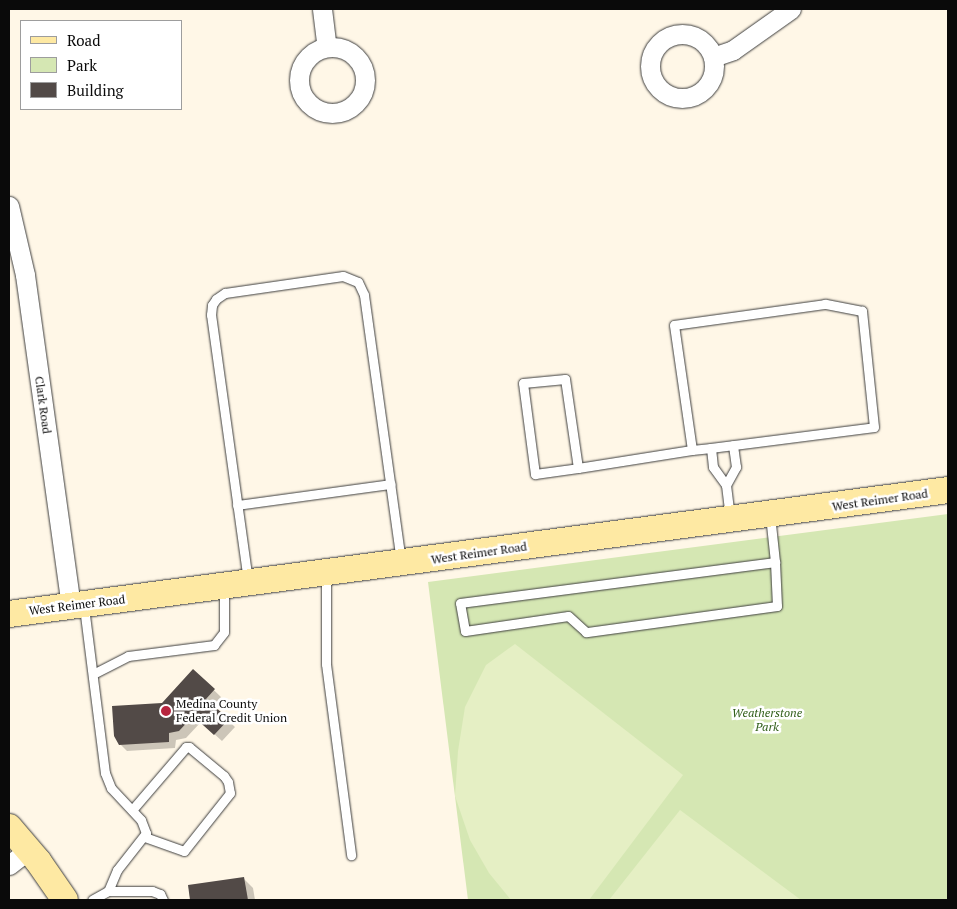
<!DOCTYPE html>
<html>
<head>
<meta charset="utf-8">
<style>
	body { margin:0 }
	#map { position:relative; width:957px; height:909px; overflow:hidden; background:#fff7e7; font-family:"PT Serif",serif }
	div>[style] { position:absolute }
	[style*='--x'] { left:calc(var(--x)*1px); top:calc(var(--y)*1px); width:calc(var(--w)*1px); rotate:calc(var(--a)*1deg) }
	.green>* { inset:0; background:#d5e7b3 }
	.pitch>* { inset:0; background:#e5efc4 }
	.shadow>* { inset:0; background:#0003 }
	.building>* { inset:0; background:#524a47 }
	.roads { filter:drop-shadow(0 0 1px #3d3d3d) drop-shadow(0 0 1px #3d3d3d) }
	.lane>* { height:9px; margin:-4.5px; padding:0 4.5px; transform-origin:4.5px; border-radius:4.5px; background:#fff }
	.street>* { height:19px; margin:-9.5px; padding:0 9.5px; transform-origin:9.5px; border-radius:9.5px; background:#fff }
	.street>.ring { margin:-9.5px; padding:0; box-sizing:content-box; background:none; border:19px solid #fff; border-radius:50% }
	.secondary>* { height:26px; margin:-13px; padding:0 13px; transform-origin:13px; border-radius:13px; background:#fee9a3 }
	.dots>* { width:14px; height:14px; translate:-50% -50%; box-sizing:border-box; border:2px solid #fff; border-radius:50% }
	span { translate:-50% -50%; white-space:nowrap; text-align:center; line-height:1.15; -webkit-text-stroke:5px #fff; paint-order:stroke }
	.street-label { font-size:12px; color:#0a0a0a }
	.poi-label { font-size:12px; color:#0a0a0a }
	.left { translate:0 -50%; text-align:left }
	.park-label { font-size:12px; color:#33601c; font-style:italic }
	.frame { position:absolute; inset:0; border:10px solid #0a0a0a; pointer-events:none }
	.legend { position:absolute; left:20px; top:20px; width:162px; height:90px; box-sizing:border-box; background:#fff; border:1px solid #9d9d9d; margin:0; padding:6px 9px; list-style:none; font-size:15px; color:#0a0a0a }
	.legend li { display:flex; align-items:center; gap:10px; height:25px }
	.legend b { width:25px; border:1px solid #9d9d9d }
</style>
</head>
<body>
<div id="map">
	<div class="green">
		<i style="clip-path:polygon(948px 514px,948px 900px,468px 900px,428px 582px)"></i>
	</div>
	<div class="pitch">
		<i style="clip-path:polygon(515px 644px,683px 775px,589px 900px,511px 900px,489px 873px,470px 840px,455px 796px,458px 751px,465px 707px,486px 665px)"></i>
		<i style="clip-path:polygon(680px 810px,801px 900px,609px 900px)"></i>
	</div>
	<div class="shadow">
		<i style="clip-path:polygon(193px 670px,221px 697px,213px 706px,235px 727px,222px 741px,201px 722px,186px 738px,176px 740px,175px 748px,127px 751px,120px 744px,163px 704px)"></i>
		<i style="clip-path:polygon(244px 879px,253px 888px,255px 900px,191px 900px,189px 886px)"></i>
	</div>
	<div class="building">
		<i style="clip-path:polygon(193px 669px,215px 689px,206px 699px,229px 719px,214px 735px,193px 716px,179px 731px,169px 733px,169px 742px,119px 745px,114px 736px,112px 706px,162px 703px)"></i>
		<i style="clip-path:polygon(244px 877px,248px 900px,190px 900px,188px 885px)"></i>
	</div>
	<div class="roads">
		<div class="lane">
			<i style="--x:711;--y:448;--w:19;--a:84"></i>
			<i style="--x:713;--y:467;--w:22;--a:54"></i>
			<i style="--x:726;--y:485;--w:32;--a:83"></i>
			<i style="--x:578;--y:468;--w:90;--a:-98.3"></i>
			<i style="--x:565;--y:379;--w:42;--a:174.6"></i>
			<i style="--x:523;--y:383;--w:92;--a:82.5"></i>
			<i style="--x:535;--y:474;--w:43;--a:-7.9"></i>
			<i style="--x:578;--y:468;--w:115;--a:-9"></i>
			<i style="--x:692;--y:450;--w:19;--a:-6"></i>
			<i style="--x:711;--y:448;--w:164;--a:-7.3"></i>
			<i style="--x:874;--y:427;--w:117;--a:-95.9"></i>
			<i style="--x:862;--y:311;--w:38;--a:-169"></i>
			<i style="--x:825;--y:304;--w:152;--a:172.1"></i>
			<i style="--x:674;--y:325;--w:126;--a:81.8"></i>
			<i style="--x:726;--y:485;--w:21;--a:-61"></i>
			<i style="--x:736;--y:467;--w:22;--a:-98"></i>
			<i style="--x:237;--y:505;--w:155;--a:-7.8"></i>
			<i style="--x:770;--y:515;--w:47;--a:83.9"></i>
			<i style="--x:775;--y:562;--w:44;--a:87.4"></i>
			<i style="--x:777;--y:606;--w:193;--a:172.2"></i>
			<i style="--x:586;--y:632;--w:24;--a:-138"></i>
			<i style="--x:568;--y:616;--w:104;--a:171.7"></i>
			<i style="--x:465;--y:631;--w:28;--a:-100"></i>
			<i style="--x:460;--y:603;--w:318;--a:-7.4"></i>
			<i style="--x:326;--y:574;--w:90;--a:90"></i>
			<i style="--x:326;--y:664;--w:193;--a:82.5"></i>
			<i style="--x:248;--y:581;--w:269;--a:-97.9"></i>
			<i style="--x:211;--y:315;--w:10;--a:-84"></i>
			<i style="--x:212;--y:305;--w:7;--a:-56"></i>
			<i style="--x:216;--y:299;--w:11;--a:-34"></i>
			<i style="--x:225;--y:293;--w:119;--a:-8.2"></i>
			<i style="--x:343;--y:276;--w:16;--a:22"></i>
			<i style="--x:358;--y:282;--w:14;--a:65"></i>
			<i style="--x:364;--y:295;--w:269;--a:82.1"></i>
			<i style="--x:84;--y:607;--w:167;--a:82.8"></i>
			<i style="--x:105;--y:773;--w:16;--a:68"></i>
			<i style="--x:111;--y:788;--w:44;--a:46.8"></i>
			<i style="--x:141;--y:820;--w:14;--a:69"></i>
			<i style="--x:146;--y:833;--w:47;--a:128.1"></i>
			<i style="--x:117;--y:870;--w:23;--a:113"></i>
			<i style="--x:108;--y:891;--w:18;--a:151"></i>
			<i style="--x:93;--y:674;--w:39;--a:-27"></i>
			<i style="--x:128;--y:656;--w:87;--a:-7.3"></i>
			<i style="--x:214;--y:645;--w:16;--a:-52"></i>
			<i style="--x:224;--y:632;--w:44;--a:-90"></i>
			<i style="--x:132;--y:810;--w:83;--a:-49.4"></i>
			<i style="--x:186;--y:747;--w:3;--a:0"></i>
			<i style="--x:189;--y:747;--w:45;--a:39.6"></i>
			<i style="--x:224;--y:776;--w:7;--a:56"></i>
			<i style="--x:228;--y:782;--w:11;--a:80"></i>
			<i style="--x:230;--y:793;--w:74;--a:128.4"></i>
			<i style="--x:184;--y:851;--w:41;--a:-160.3"></i>
			<i style="--x:108;--y:891;--w:44;--a:0"></i>
			<i style="--x:152;--y:891;--w:9;--a:21"></i>
			<i style="--x:160;--y:894;--w:7;--a:63"></i>
		</div>
		<div class="street">
			<i style="--x:322;--y:9;--w:38;--a:83"></i>
			<i class="ring" style="left:650px;top:34px;width:45px;height:45px"></i>
			<i class="ring" style="left:299px;top:47px;width:47px;height:47px"></i>
			<i style="--x:713;--y:57;--w:21;--a:-19"></i>
			<i style="--x:733;--y:50;--w:71;--a:-35.3"></i>
			<i style="--x:9;--y:206;--w:71;--a:76.9"></i>
			<i style="--x:25;--y:275;--w:334;--a:82.1"></i>
			<i style="--x:9;--y:865;--w:24;--a:-38"></i>
		</div>
		<div class="secondary">
			<i style="--x:9;--y:614;--w:947;--a:-7.52"></i>
			<i style="--x:9;--y:827;--w:45;--a:49.5"></i>
			<i style="--x:38;--y:861;--w:47;--a:55.3"></i>
		</div>
	</div>
	<div class="dots">
		<i style="left:166px;top:711px;background:#b7253e"></i>
	</div>
	<div class="street-label">
		<span style="left:43px;top:405px;rotate:82deg">Clark Road</span>
		<span style="left:880px;top:500px;rotate:-8deg">West Reimer Road</span>
		<span style="left:479px;top:553px;rotate:-8deg">West Reimer Road</span>
		<span style="left:77px;top:605px;rotate:-7deg">West Reimer Road</span>
	</div>
	<div class="poi-label">
		<span class="left" style="left:176px;top:711px">Medina County<br>Federal Credit Union</span>
	</div>
	<div class="park-label">
		<span style="left:767px;top:720px">Weatherstone<br>Park</span>
	</div>
	<div class="frame"></div>
	<ul class="legend">
	<li><b style="height:6px;background:#fee9a3"></b>Road</li>
	<li><b style="height:14px;background:#d5e7b3"></b>Park</li>
	<li><b style="height:14px;background:#524a47"></b>Building</li>
	</ul>
</div>
</body>
</html>
